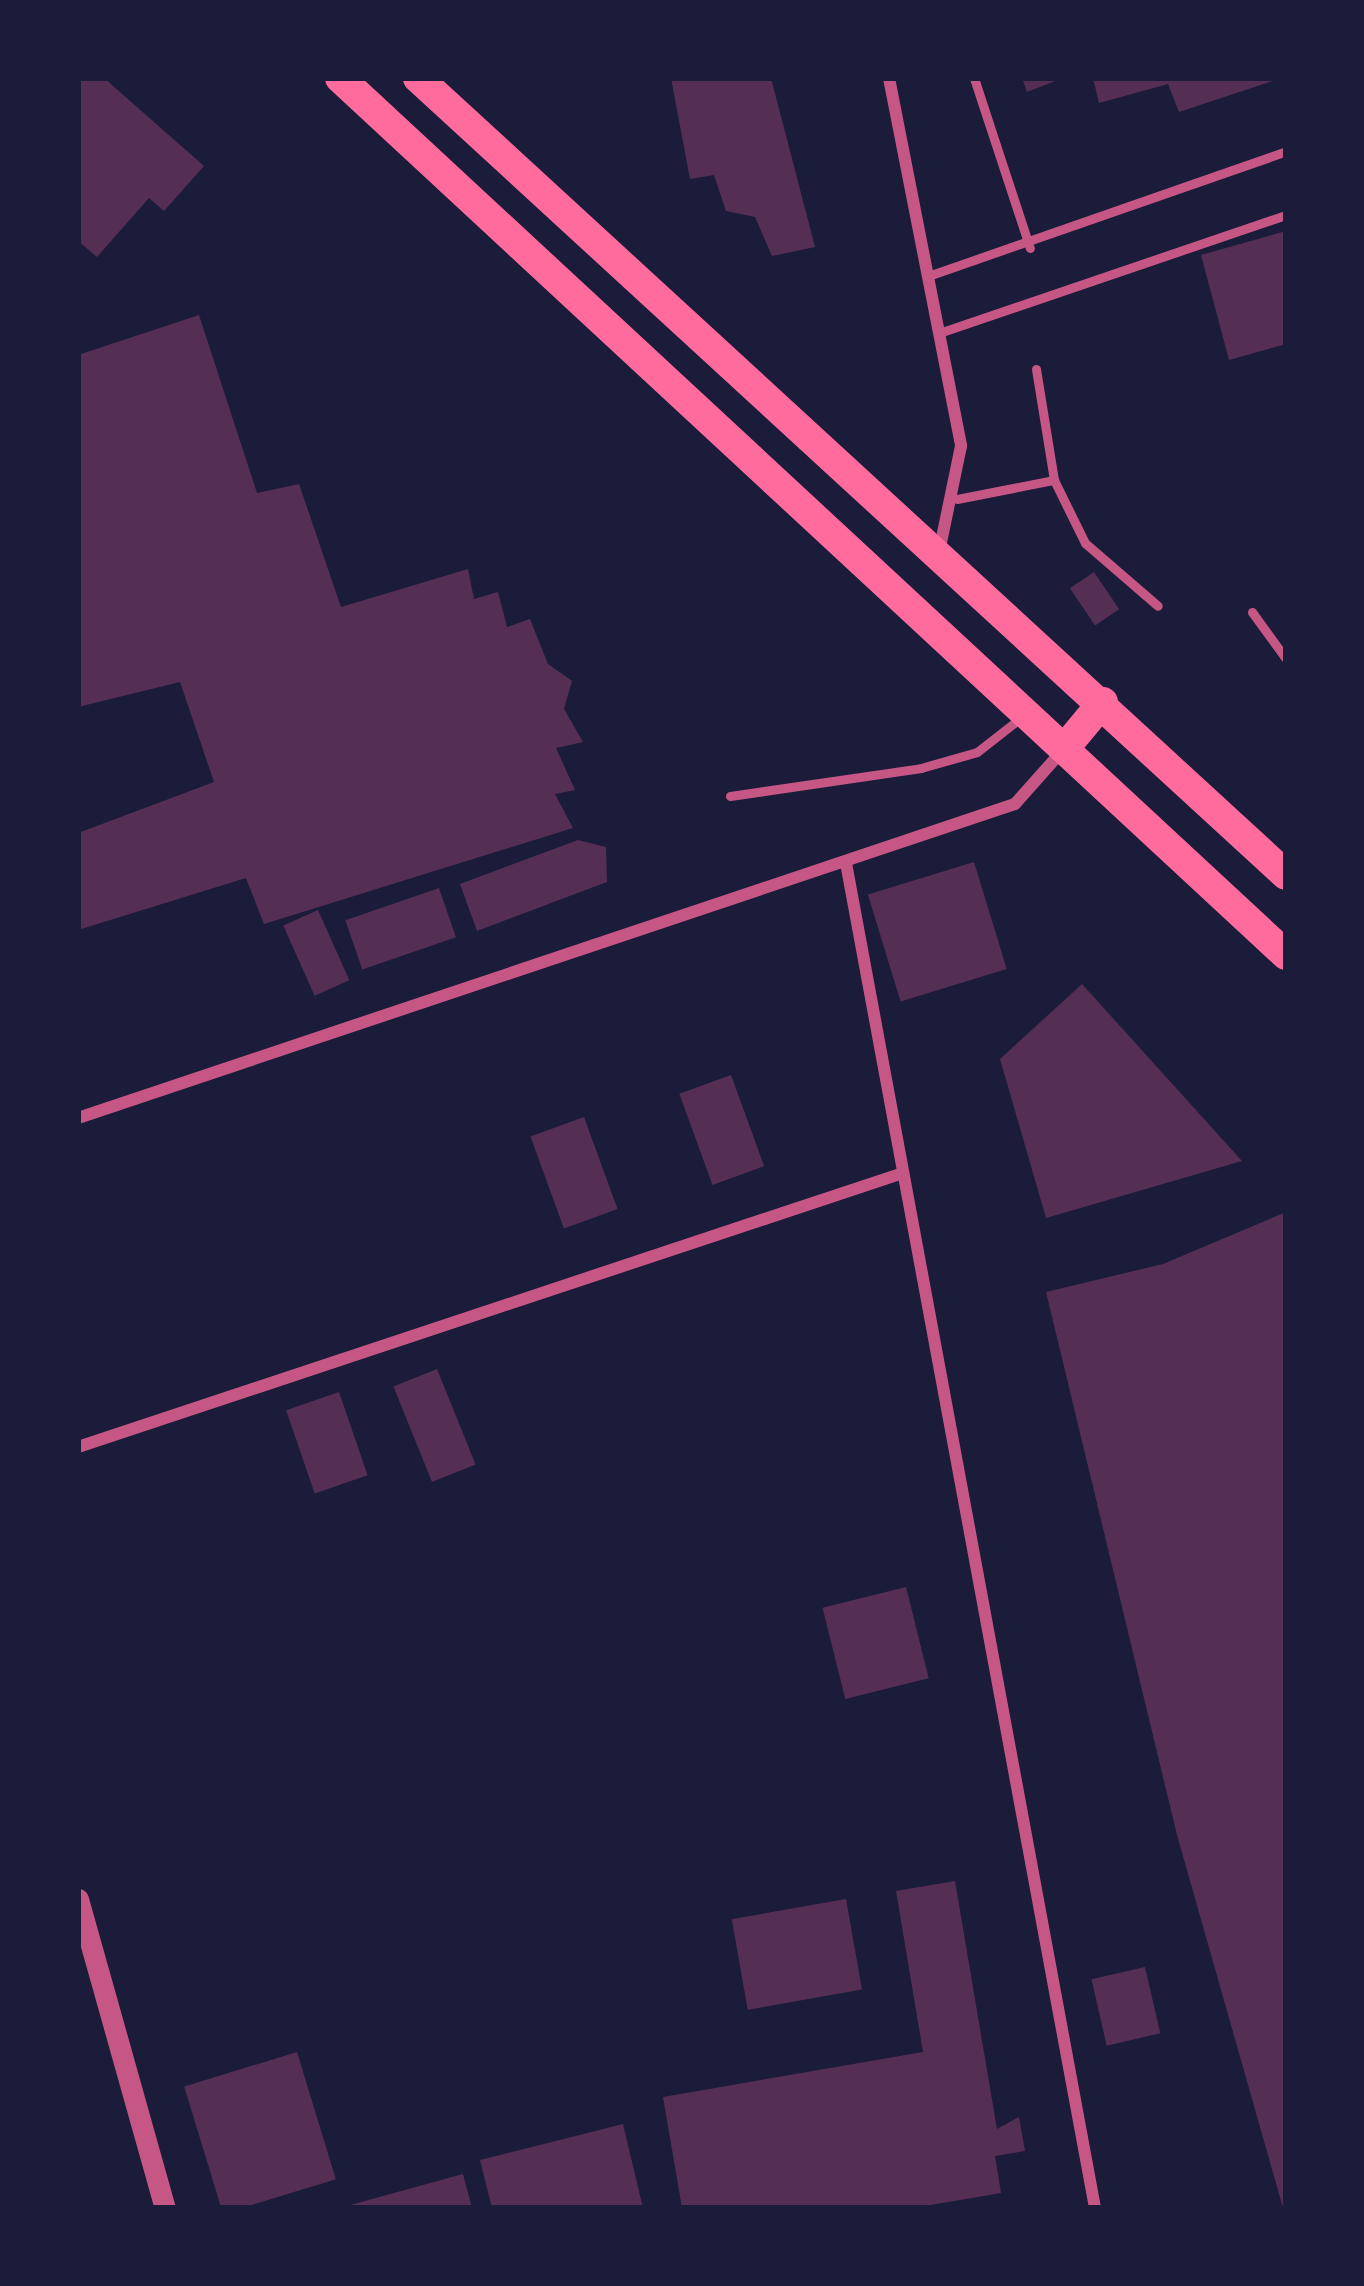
<!DOCTYPE html>
<html>
<head>
<meta charset="utf-8">
<style>
	body { margin:0 }
	#map { position:relative; width:1364px; height:2286px; overflow:hidden; background:#1b1b3a; font-family:"Roboto Serif",serif }
	div>[style] { position:absolute }
	[style*='--x'] { left:calc(var(--x)*1px); top:calc(var(--y)*1px); width:calc(var(--w)*1px); rotate:calc(var(--a)*1deg) }
	.building>* { inset:0; background:#542f53; transform-origin:0 0 }
	.service>* { height:9px; margin:-4.5px; padding:0 4.5px; transform-origin:4.5px; border-radius:4.5px; background:#c65784 }
	.minor>* { height:12px; margin:-6px; padding:0 6px; transform-origin:6px; border-radius:6px; background:#c65784 }
	.tertiary>* { height:21px; margin:-10.5px; padding:0 10.5px; transform-origin:10.5px; border-radius:10.5px; background:#c65784 }
	.primary>* { height:30px; margin:-15px; padding:0 15px; transform-origin:15px; border-radius:15px; background:#ff6b9d }
	span { translate:-50% -50%; white-space:nowrap; text-align:center; line-height:1.15; -webkit-text-stroke:9px #1b1b3a; paint-order:stroke }
	.frame { position:absolute; inset:0; border:81px solid #1b1b3a; pointer-events:none }
</style>
</head>
<body>
<div id="map">
	<div class="building">
		<i style="clip-path:polygon(78px 78px,104px 78px,204px 166px,164px 211px,149px 198px,97px 257px,78px 241px)"></i>
		<i style="clip-path:polygon(671px 78px,771px 78px,815px 247px,772px 256px,755px 217px,726px 211px,714px 175px,690px 179px)"></i>
		<i style="clip-path:polygon(1022px 78px,1063px 78px,1027px 92px)"></i>
		<i style="clip-path:polygon(1093px 78px,1279px 78px,1279px 79px,1179px 112px,1168px 84px,1099px 103px)"></i>
		<i style="clip-path:polygon(1286px 231px,1286px 344px,1229px 360px,1201px 255px)"></i>
		<i style="clip-path:polygon(199px 315px,257px 493px,299px 484px,341px 607px,468px 569px,474px 599px,498px 592px,507px 627px,530px 619px,548px 664px,572px 681px,564px 709px,583px 742px,556px 748px,575px 790px,555px 794px,573px 828px,264px 924px,246px 878px,78px 930px,78px 833px,214px 782px,180px 682px,78px 707px,78px 355px)"></i>
		<i style="left:1094px;top:572px;width:45px;height:29px;rotate:56deg"></i>
		<i style="clip-path:polygon(578px 840px,606px 847px,607px 882px,477px 931px,460px 884px)"></i>
		<i style="left:974px;top:862px;width:112px;height:111px;rotate:73deg"></i>
		<i style="left:439px;top:888px;width:52px;height:99px;rotate:71deg"></i>
		<i style="left:318px;top:910px;width:77px;height:38px;rotate:66deg"></i>
		<i style="clip-path:polygon(1082px 984px,1242px 1161px,1046px 1218px,1000px 1059px)"></i>
		<i style="left:731px;top:1075px;width:97px;height:55px;rotate:70deg"></i>
		<i style="left:584px;top:1117px;width:98px;height:57px;rotate:70deg"></i>
		<i style="clip-path:polygon(1286px 1212px,1286px 2208px,1283px 2208px,1177px 1835px,1046px 1292px,1163px 1264px)"></i>
		<i style="left:437px;top:1369px;width:103px;height:47px;rotate:68deg"></i>
		<i style="left:339px;top:1392px;width:88px;height:56px;rotate:71deg"></i>
		<i style="left:906px;top:1587px;width:94px;height:86px;rotate:76deg"></i>
		<i style="clip-path:polygon(955px 1881px,997px 2129px,1019px 2117px,1025px 2151px,995px 2156px,1001px 2193px,913px 2208px,682px 2208px,663px 2097px,923px 2052px,896px 1891px)"></i>
		<i style="left:846px;top:1899px;width:92px;height:116px;rotate:80deg"></i>
		<i style="left:1145px;top:1967px;width:68px;height:55px;rotate:77deg"></i>
		<i style="left:297px;top:2052px;width:133px;height:118px;rotate:73deg"></i>
		<i style="clip-path:polygon(623px 2124px,643px 2208px,492px 2208px,480px 2160px)"></i>
		<i style="clip-path:polygon(463px 2174px,472px 2208px,343px 2208px,343px 2207px)"></i>
	</div>
	<div class="service">
		<i style="--x:974;--y:78;--w:179;--a:71.8"></i>
		<i style="--x:928;--y:276;--w:379;--a:-19.2"></i>
		<i style="--x:939;--y:333;--w:367;--a:-18.8"></i>
		<i style="--x:1036;--y:369;--w:112;--a:80.8"></i>
		<i style="--x:1054;--y:480;--w:70;--a:63.8"></i>
		<i style="--x:1085;--y:543;--w:96;--a:40.8"></i>
		<i style="--x:957;--y:499;--w:99;--a:-11.1"></i>
		<i style="--x:1252;--y:612;--w:58;--a:54.1"></i>
		<i style="--x:730;--y:796;--w:193;--a:-8.3"></i>
		<i style="--x:921;--y:768;--w:58;--a:-15.9"></i>
		<i style="--x:977;--y:752;--w:58;--a:-38"></i>
	</div>
	<div class="minor">
		<i style="--x:889;--y:78;--w:375;--a:78.9"></i>
		<i style="--x:961;--y:446;--w:108;--a:101.7"></i>
		<i style="--x:846;--y:863;--w:1368;--a:79.51"></i>
		<i style="--x:78;--y:1118;--w:988;--a:-18.53"></i>
		<i style="--x:1015;--y:804;--w:72;--a:-48.4"></i>
		<i style="--x:78;--y:1447;--w:869;--a:-18.37"></i>
	</div>
	<div class="tertiary">
		<i style="--x:78;--y:1899;--w:321;--a:74.3"></i>
	</div>
	<div class="primary">
		<i style="--x:340;--y:78;--w:1290;--a:42.83"></i>
		<i style="--x:418;--y:78;--w:1178;--a:42.56"></i>
		<i style="--x:1064;--y:749;--w:61;--a:-50.3"></i>
	</div>
	<div class="frame"></div>
</div>
</body>
</html>
